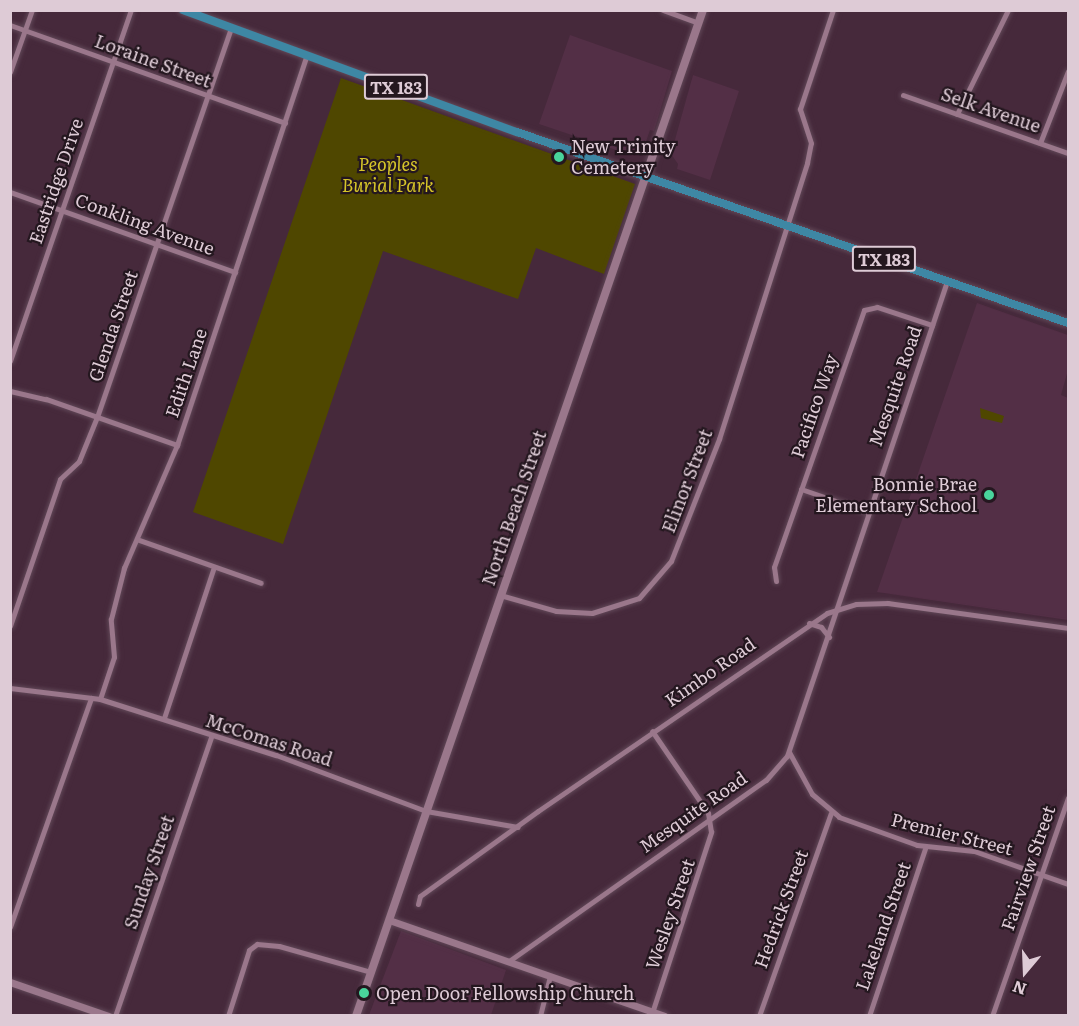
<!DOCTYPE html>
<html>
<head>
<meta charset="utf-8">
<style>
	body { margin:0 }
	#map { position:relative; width:1079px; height:1026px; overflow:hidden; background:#46293b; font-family:Literata,serif }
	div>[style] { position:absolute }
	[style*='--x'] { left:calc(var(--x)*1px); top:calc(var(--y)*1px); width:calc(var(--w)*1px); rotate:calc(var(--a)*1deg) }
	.built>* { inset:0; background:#532f46 }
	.green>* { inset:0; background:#4f4700 }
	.roads { filter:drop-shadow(0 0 2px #614858) drop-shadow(0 0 2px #614858) }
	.minor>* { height:5px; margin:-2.5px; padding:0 2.5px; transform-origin:2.5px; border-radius:2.5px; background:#9a778b }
	.tertiary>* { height:7px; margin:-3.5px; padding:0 3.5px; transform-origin:3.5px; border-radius:3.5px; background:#9a778b }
	.secondary>* { height:8px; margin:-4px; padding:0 4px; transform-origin:4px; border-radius:4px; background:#9a778b }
	.primary>* { height:8px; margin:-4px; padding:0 4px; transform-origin:4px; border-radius:4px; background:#3e87a4 }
	.dots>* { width:16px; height:16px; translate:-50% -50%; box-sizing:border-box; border:3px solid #24171f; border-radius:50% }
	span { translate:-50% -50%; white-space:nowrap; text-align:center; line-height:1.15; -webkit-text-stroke:4.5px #24171f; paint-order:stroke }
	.shield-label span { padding:2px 4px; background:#24171f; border:2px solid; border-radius:4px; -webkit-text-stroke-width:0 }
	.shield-label { font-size:16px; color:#decbd6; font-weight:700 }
	.street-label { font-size:18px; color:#decbd6 }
	.poi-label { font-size:18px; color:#decbd6 }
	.left { translate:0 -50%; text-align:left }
	.right { translate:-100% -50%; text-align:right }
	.park-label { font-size:18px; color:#d6c529; font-style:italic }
	.frame { position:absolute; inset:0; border:12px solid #decbd6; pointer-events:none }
	.north { position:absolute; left:995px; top:942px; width:60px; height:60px; -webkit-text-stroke:4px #24171f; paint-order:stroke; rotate:199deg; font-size:16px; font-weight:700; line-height:24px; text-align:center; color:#decbd6 }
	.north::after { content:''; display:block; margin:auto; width:21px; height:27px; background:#decbd6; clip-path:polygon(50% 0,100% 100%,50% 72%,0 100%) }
</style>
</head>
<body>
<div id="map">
	<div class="built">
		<i style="clip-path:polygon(570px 35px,672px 71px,654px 131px,650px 130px,642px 153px,636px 151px,634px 156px,539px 124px)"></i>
		<i style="clip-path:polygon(693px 75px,739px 91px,710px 180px,677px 169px,678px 164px,671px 154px)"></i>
		<i style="clip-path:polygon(977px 303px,1068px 335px,1068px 370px,1061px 395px,1068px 398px,1068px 620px,877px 592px)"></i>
		<i style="clip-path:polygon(401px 931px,506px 970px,491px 1015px,369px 1015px)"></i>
	</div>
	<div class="green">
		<i style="clip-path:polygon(341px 78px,635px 184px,604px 274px,536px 248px,518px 299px,383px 251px,283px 544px,193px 512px)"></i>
		<i style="clip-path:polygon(980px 408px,1004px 416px,1002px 423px,981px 418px)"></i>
	</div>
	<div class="roads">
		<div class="minor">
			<i style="--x:663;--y:10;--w:38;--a:20"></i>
			<i style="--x:10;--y:25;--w:292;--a:19.6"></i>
			<i style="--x:10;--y:72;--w:66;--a:-70.5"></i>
			<i style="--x:903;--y:95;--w:175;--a:19.4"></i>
			<i style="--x:957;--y:114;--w:116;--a:-63.9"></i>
			<i style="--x:1040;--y:143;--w:77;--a:-68.7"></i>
			<i style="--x:10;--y:192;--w:239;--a:19.6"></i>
			<i style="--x:10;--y:361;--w:371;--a:-71"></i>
			<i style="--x:10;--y:391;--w:37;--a:13"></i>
			<i style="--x:46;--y:399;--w:139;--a:19.3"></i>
			<i style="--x:801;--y:489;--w:71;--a:18.9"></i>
			<i style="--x:139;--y:540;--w:129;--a:19.4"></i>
			<i style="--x:776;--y:581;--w:14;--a:-98"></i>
			<i style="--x:774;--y:567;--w:272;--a:-70.7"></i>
			<i style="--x:864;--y:310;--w:13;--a:-13"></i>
			<i style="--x:877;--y:307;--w:58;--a:18.1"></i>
			<i style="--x:500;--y:595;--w:58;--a:15.9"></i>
			<i style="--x:556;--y:611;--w:36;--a:3"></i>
			<i style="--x:592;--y:613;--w:49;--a:-17.7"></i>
			<i style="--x:639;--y:598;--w:49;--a:-49.1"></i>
			<i style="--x:671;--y:561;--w:131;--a:-68.5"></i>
			<i style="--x:719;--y:439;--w:290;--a:-72.3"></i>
			<i style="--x:807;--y:163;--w:20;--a:-79"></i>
			<i style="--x:811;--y:143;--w:36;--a:-108"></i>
			<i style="--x:800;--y:109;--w:104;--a:-71.6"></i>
			<i style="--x:809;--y:623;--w:13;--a:18"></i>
			<i style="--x:821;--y:627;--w:13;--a:51"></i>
			<i style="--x:10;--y:626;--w:155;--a:-71.2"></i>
			<i style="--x:60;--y:479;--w:26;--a:-43"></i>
			<i style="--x:79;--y:461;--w:48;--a:-67.8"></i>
			<i style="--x:97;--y:417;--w:412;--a:-71"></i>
			<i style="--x:10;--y:688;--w:91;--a:7"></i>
			<i style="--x:100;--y:699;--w:185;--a:17.7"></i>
			<i style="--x:276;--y:755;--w:160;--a:20.5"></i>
			<i style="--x:426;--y:811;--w:93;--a:9.9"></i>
			<i style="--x:100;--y:699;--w:44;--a:-71.6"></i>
			<i style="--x:114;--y:657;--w:38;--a:-95"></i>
			<i style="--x:111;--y:619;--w:53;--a:-75.7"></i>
			<i style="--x:124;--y:568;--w:134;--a:-66.7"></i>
			<i style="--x:177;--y:445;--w:411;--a:-71.6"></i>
			<i style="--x:164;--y:718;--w:159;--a:-71.7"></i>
			<i style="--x:789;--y:752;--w:48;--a:61.3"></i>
			<i style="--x:812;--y:794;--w:35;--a:40"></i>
			<i style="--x:839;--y:817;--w:83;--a:19.7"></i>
			<i style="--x:917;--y:845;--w:57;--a:6"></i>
			<i style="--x:974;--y:851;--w:100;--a:19.3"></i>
			<i style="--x:418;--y:904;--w:8;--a:-76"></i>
			<i style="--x:420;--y:896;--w:145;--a:-35.8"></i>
			<i style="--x:538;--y:811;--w:350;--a:-34.4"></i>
			<i style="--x:827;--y:613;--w:30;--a:-17"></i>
			<i style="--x:856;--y:604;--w:32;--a:-2"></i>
			<i style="--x:888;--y:603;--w:182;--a:7.9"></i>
			<i style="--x:10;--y:927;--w:243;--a:-70.5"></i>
			<i style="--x:509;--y:961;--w:314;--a:-35.2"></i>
			<i style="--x:766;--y:780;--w:32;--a:-49"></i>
			<i style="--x:787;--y:756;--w:501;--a:-71.38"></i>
			<i style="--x:115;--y:1016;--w:295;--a:-71"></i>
			<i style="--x:228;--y:1016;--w:69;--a:-72.3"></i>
			<i style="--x:249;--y:950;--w:10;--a:-37"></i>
			<i style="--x:257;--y:944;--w:22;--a:5"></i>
			<i style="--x:279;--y:946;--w:96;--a:15.8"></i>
			<i style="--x:540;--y:1016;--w:41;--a:-76"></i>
			<i style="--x:651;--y:1016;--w:194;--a:-71.9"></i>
			<i style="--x:711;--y:832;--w:19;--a:-99"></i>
			<i style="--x:708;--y:813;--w:99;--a:-124.3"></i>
			<i style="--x:759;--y:1016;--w:215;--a:-70.5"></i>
			<i style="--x:869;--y:1016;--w:179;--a:-71.5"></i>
			<i style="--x:992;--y:1016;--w:231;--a:-70.8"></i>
		</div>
		<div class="tertiary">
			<i style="--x:389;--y:920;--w:292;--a:19.2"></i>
			<i style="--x:10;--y:982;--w:104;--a:19.1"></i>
		</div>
		<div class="secondary">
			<i style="--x:356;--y:1016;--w:1064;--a:-70.97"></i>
		</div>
		<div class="primary">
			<i style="--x:183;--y:10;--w:356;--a:20.1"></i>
			<i style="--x:517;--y:132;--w:583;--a:19.12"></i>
		</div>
	</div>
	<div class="dots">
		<i style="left:559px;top:157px;background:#49d49c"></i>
		<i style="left:989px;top:495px;background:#49d49c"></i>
		<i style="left:364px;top:993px;background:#49d49c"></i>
	</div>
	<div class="shield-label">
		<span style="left:396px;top:87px">TX 183</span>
		<span style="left:884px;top:259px">TX 183</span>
	</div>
	<div class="street-label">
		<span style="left:153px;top:61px;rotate:20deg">Loraine Street</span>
		<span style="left:991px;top:110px;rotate:19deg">Selk Avenue</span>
		<span style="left:56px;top:181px;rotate:-71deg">Eastridge Drive</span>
		<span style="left:145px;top:224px;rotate:20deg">Conkling Avenue</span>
		<span style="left:113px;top:326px;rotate:-71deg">Glenda Street</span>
		<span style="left:186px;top:373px;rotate:-71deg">Edith Lane</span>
		<span style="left:895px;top:386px;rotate:-71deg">Mesquite Road</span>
		<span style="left:814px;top:406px;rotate:-71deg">Pacifico Way</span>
		<span style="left:687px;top:481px;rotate:-69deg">Elinor Street</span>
		<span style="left:514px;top:508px;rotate:-71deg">North Beach Street</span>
		<span style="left:710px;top:672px;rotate:-35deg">Kimbo Road</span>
		<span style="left:269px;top:740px;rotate:18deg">McComas Road</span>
		<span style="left:693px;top:812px;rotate:-35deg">Mesquite Road</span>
		<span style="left:952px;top:834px;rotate:14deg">Premier Street</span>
		<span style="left:1028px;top:868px;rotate:-71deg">Fairview Street</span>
		<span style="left:149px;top:872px;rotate:-71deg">Sunday Street</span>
		<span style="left:781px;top:909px;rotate:-70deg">Hedrick Street</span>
		<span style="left:670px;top:914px;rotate:-71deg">Wesley Street</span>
		<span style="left:883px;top:926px;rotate:-71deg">Lakeland Street</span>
	</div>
	<div class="poi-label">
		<span class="left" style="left:571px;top:157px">New Trinity<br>Cemetery</span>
		<span class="right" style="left:977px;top:495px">Bonnie Brae<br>Elementary School</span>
		<span class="left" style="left:376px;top:993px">Open Door Fellowship Church</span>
	</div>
	<div class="park-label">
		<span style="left:388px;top:175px">Peoples<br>Burial Park</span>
	</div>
	<div class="frame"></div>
	<div class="north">N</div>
</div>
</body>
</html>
